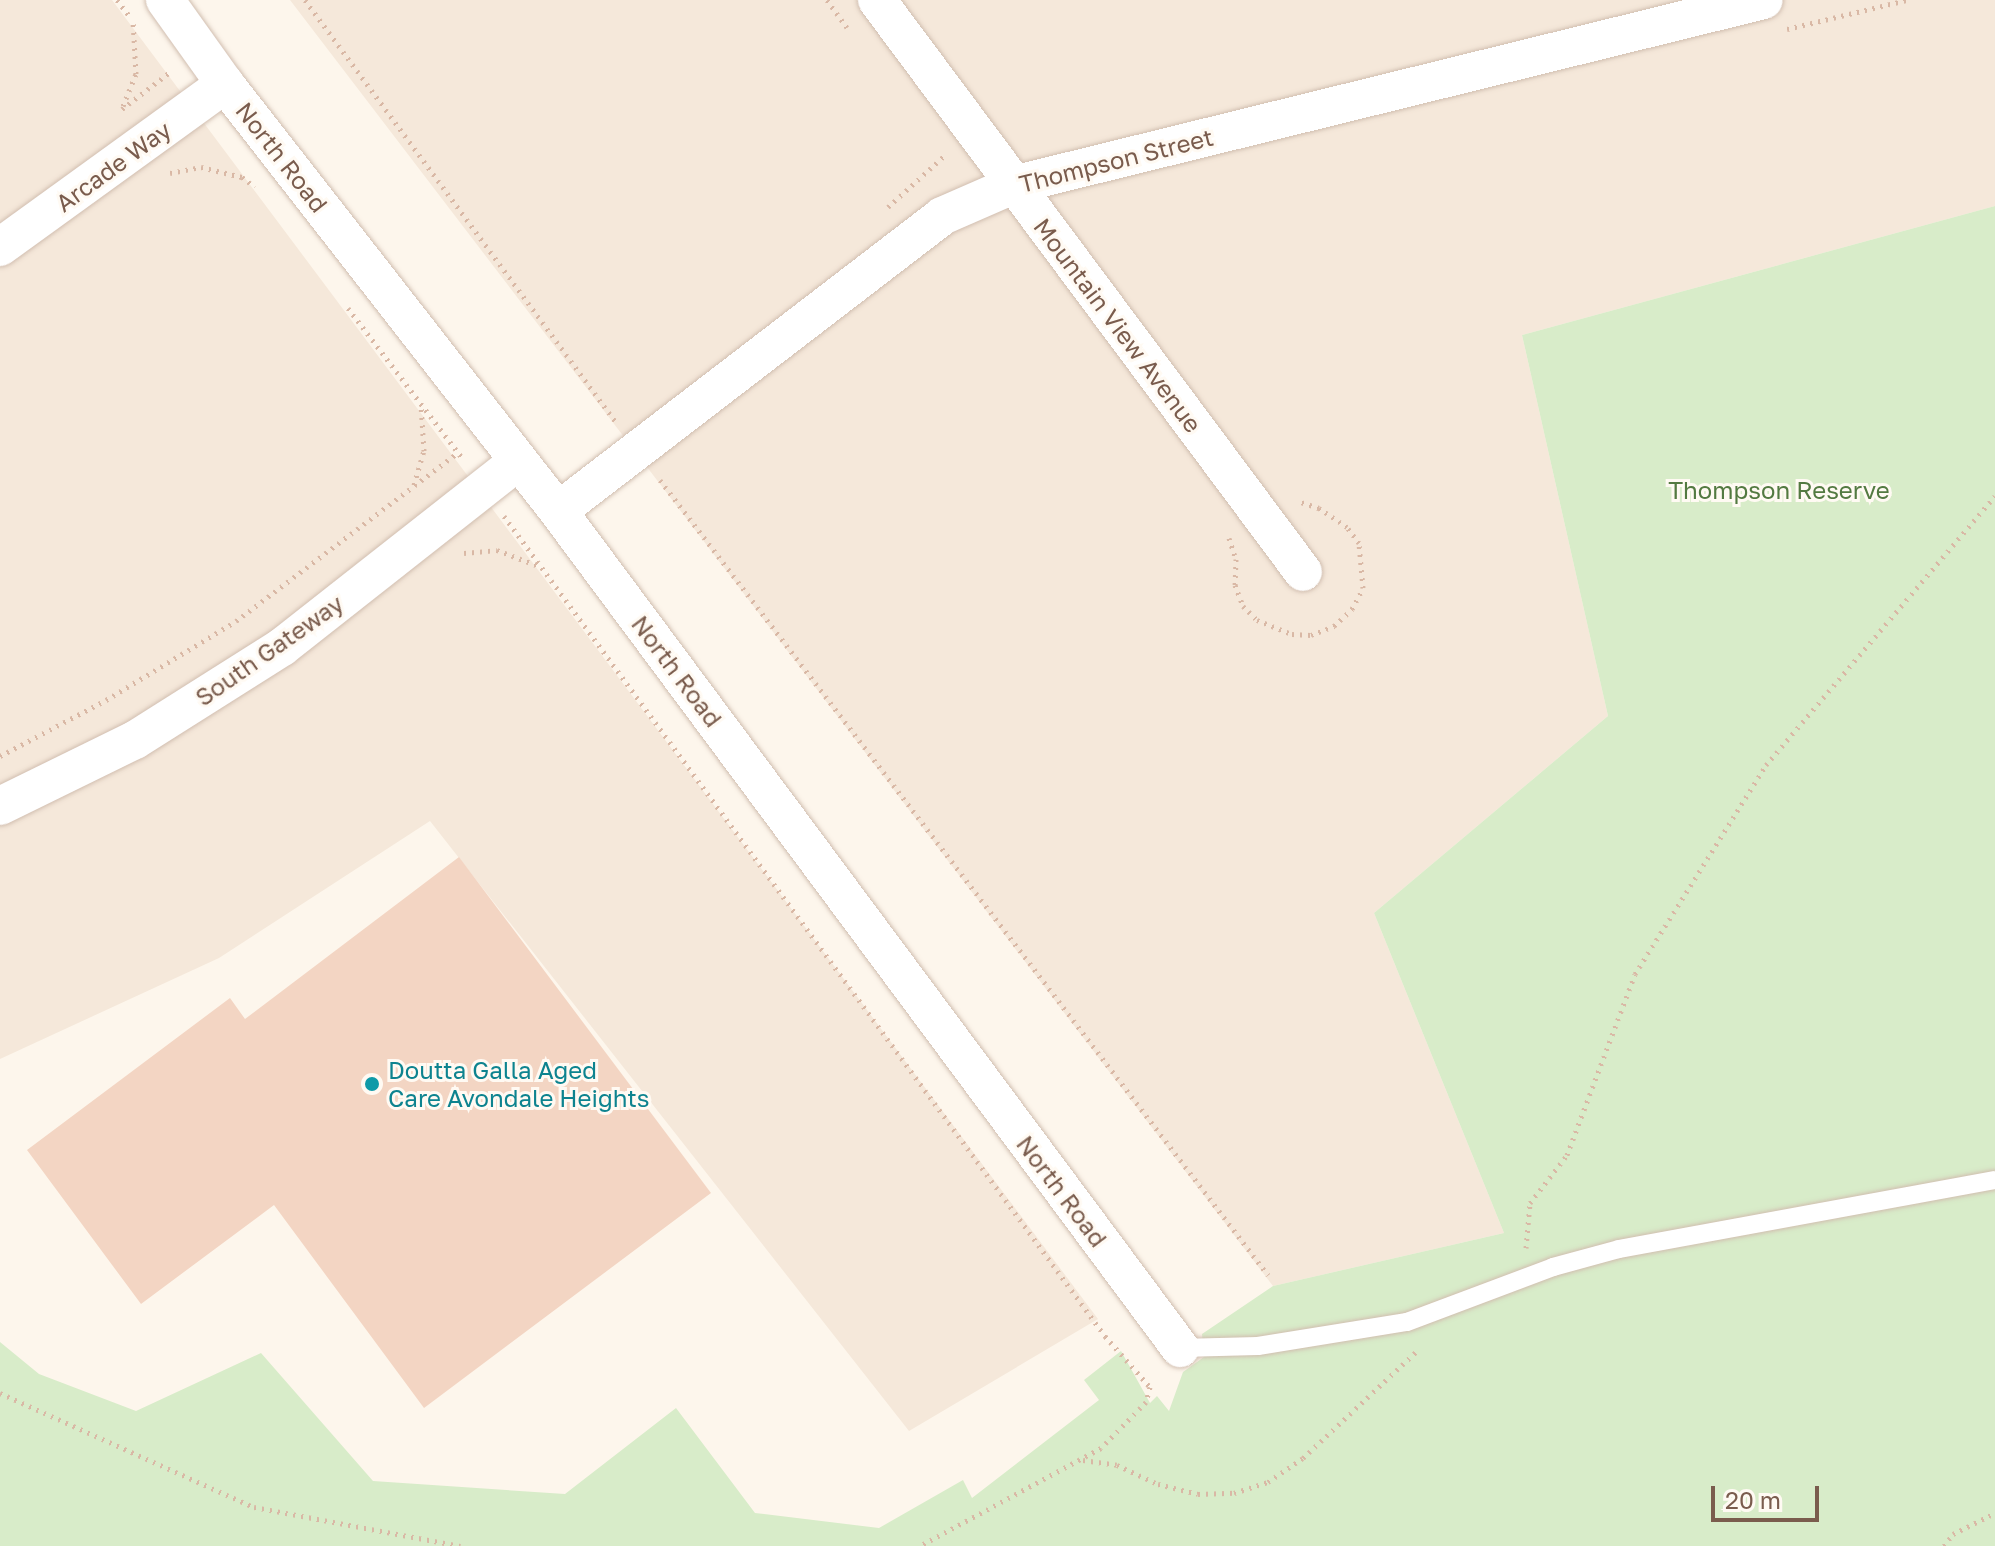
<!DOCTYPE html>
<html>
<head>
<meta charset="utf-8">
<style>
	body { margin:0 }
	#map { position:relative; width:1995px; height:1546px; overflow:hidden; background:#fdf6ec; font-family:"Golos Text",sans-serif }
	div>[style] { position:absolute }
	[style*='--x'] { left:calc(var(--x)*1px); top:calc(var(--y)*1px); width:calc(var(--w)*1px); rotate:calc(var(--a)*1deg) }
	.residential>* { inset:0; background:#f5e8da }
	.green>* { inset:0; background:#d8ecc9 }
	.building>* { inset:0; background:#f3d5c3 }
	.path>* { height:5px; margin-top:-2.5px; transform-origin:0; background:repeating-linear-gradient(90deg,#d9b8a5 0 2px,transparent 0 8px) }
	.roads { filter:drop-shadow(0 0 2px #d1beb0) drop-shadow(0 0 2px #d1beb0) }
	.service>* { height:18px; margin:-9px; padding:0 9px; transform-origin:9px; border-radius:9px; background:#fff }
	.minor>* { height:38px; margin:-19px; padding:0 19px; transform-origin:19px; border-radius:19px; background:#fff }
	.dots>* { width:22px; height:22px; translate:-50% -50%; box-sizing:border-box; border:4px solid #fffaf3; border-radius:50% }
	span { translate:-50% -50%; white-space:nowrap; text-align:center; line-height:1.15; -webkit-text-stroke:6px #fffaf3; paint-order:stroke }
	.street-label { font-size:24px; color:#7a5c4d }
	.park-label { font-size:24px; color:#537a41 }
	.culture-label { font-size:24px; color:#0d838f }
	.left { translate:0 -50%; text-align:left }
	.scale { position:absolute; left:1711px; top:1486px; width:108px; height:36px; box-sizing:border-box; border:4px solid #7a5c4d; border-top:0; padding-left:10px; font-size:24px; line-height:28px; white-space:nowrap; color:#7a5c4d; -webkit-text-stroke:6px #fffaf3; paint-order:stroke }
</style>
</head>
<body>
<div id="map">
	<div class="residential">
		<i style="clip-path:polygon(0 0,112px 0,1098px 1319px,909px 1431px,430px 821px,219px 958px,0 1059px)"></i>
		<i style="clip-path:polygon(290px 0,1995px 0,1995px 206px,1522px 335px,1608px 716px,1374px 913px,1504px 1233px,1273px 1286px)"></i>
	</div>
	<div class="green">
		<i style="clip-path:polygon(1995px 206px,1995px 1546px,0 1546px,0 1342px,39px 1374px,136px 1411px,261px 1353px,373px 1481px,565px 1494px,676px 1408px,755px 1513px,879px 1528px,963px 1480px,972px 1498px,1099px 1400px,1084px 1380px,1121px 1351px,1150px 1403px,1157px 1396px,1169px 1411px,1183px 1372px,1204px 1357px,1202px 1334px,1273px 1286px,1504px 1233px,1374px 913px,1608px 716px,1522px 335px)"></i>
	</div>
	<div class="building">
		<i style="clip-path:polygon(459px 857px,711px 1193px,424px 1408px,274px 1205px,141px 1304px,27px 1150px,230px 998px,245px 1019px)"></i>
	</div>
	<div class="path">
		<i style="--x:117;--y:0;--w:23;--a:52"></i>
		<i style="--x:305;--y:0;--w:523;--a:53.63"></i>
		<i style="--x:827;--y:0;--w:34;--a:54"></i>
		<i style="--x:1787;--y:29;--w:123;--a:-13.6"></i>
		<i style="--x:123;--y:106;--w:35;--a:-68"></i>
		<i style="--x:136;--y:74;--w:53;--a:-93.2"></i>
		<i style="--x:122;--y:109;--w:61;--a:-37.6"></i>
		<i style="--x:170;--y:173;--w:32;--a:-11"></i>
		<i style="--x:201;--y:167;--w:42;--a:13.7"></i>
		<i style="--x:242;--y:177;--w:16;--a:38"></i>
		<i style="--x:888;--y:207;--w:76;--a:-42.3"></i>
		<i style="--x:348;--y:308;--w:190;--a:52.7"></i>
		<i style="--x:660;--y:480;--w:1001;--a:52.59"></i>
		<i style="--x:414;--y:485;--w:35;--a:-74"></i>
		<i style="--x:424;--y:451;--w:46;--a:-93.7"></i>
		<i style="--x:504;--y:516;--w:1017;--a:53.76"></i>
		<i style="--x:1105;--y:1336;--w:68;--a:48.6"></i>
		<i style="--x:1150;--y:1387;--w:16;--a:105"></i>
		<i style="--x:1146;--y:1402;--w:64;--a:134.4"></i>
		<i style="--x:1101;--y:1448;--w:206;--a:151.6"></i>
		<i style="--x:1229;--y:538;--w:22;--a:72"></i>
		<i style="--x:1236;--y:559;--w:26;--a:92"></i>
		<i style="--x:1235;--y:585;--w:22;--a:69"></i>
		<i style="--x:1243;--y:606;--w:20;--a:45"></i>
		<i style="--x:1257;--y:620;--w:38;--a:22"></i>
		<i style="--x:1292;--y:634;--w:19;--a:3"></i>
		<i style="--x:1311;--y:635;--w:25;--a:-21"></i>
		<i style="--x:1334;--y:626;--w:25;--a:-43"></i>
		<i style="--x:1352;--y:609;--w:24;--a:-62"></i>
		<i style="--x:1363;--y:588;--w:45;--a:-95.1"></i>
		<i style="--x:1359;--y:543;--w:20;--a:-127"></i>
		<i style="--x:1347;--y:527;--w:34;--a:-146"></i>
		<i style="--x:1319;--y:508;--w:22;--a:-162"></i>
		<i style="--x:464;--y:553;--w:33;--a:-5"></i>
		<i style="--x:497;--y:550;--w:45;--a:20.9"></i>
		<i style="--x:0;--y:756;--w:120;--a:-27.8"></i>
		<i style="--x:106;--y:700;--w:152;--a:-31.3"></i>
		<i style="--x:236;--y:621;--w:278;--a:-37.2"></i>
		<i style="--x:1526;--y:1248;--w:45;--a:-84.9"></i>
		<i style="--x:1530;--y:1203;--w:61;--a:-52.4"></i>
		<i style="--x:1567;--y:1155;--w:193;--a:-69.4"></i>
		<i style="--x:1635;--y:974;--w:247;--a:-57.9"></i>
		<i style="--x:1766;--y:765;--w:353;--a:-49.6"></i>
		<i style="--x:0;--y:1393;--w:278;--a:24.2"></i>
		<i style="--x:254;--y:1507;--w:210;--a:10.7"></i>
		<i style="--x:1083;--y:1460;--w:34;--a:8"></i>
		<i style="--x:1117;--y:1465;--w:45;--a:24.9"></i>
		<i style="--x:1158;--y:1484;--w:41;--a:14"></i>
		<i style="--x:1198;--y:1494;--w:36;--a:-2"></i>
		<i style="--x:1234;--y:1493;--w:36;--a:-18"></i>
		<i style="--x:1268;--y:1482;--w:42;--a:-34.4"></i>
		<i style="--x:1303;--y:1458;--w:159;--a:-43.2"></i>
		<i style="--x:1944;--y:1546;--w:15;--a:-53"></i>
		<i style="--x:1953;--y:1534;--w:47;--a:-26.6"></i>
	</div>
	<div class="roads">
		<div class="service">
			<i style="--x:1180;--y:1348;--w:78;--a:-1.5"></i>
			<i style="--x:1258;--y:1346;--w:151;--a:-9.2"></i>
			<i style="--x:1407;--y:1322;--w:156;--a:-20.6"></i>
			<i style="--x:1553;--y:1267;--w:68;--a:-15.3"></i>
			<i style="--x:1619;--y:1249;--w:382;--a:-10.4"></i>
		</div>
		<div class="minor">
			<i style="--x:165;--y:0;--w:103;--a:54.5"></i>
			<i style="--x:225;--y:84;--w:541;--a:52.05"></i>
			<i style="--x:558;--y:511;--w:1043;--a:53.38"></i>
			<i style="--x:877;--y:0;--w:713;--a:53.32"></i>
			<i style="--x:0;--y:247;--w:278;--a:-35.9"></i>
			<i style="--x:558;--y:511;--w:484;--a:-37.5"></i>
			<i style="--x:942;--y:216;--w:77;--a:-23.6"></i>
			<i style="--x:1013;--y:185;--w:773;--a:-13.84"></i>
			<i style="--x:0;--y:806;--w:150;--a:-26.1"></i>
			<i style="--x:135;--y:740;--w:174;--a:-32.3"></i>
			<i style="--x:282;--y:647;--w:299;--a:-38.2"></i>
		</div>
	</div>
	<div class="dots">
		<i style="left:372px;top:1084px;background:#0f9aa8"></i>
	</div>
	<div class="street-label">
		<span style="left:282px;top:157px;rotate:52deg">North Road</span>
		<span style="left:1116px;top:160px;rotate:-14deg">Thompson Street</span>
		<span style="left:113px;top:166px;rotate:-36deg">Arcade Way</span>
		<span style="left:1118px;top:325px;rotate:53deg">Mountain View Avenue</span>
		<span style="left:269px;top:650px;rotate:-35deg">South Gateway</span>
		<span style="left:677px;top:671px;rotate:53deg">North Road</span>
		<span style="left:1062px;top:1191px;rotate:53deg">North Road</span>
	</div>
	<div class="park-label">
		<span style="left:1779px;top:490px">Thompson Reserve</span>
	</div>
	<div class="culture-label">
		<span class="left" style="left:388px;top:1084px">Doutta Galla Aged<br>Care Avondale Heights</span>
	</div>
	<div class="scale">20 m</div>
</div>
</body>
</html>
